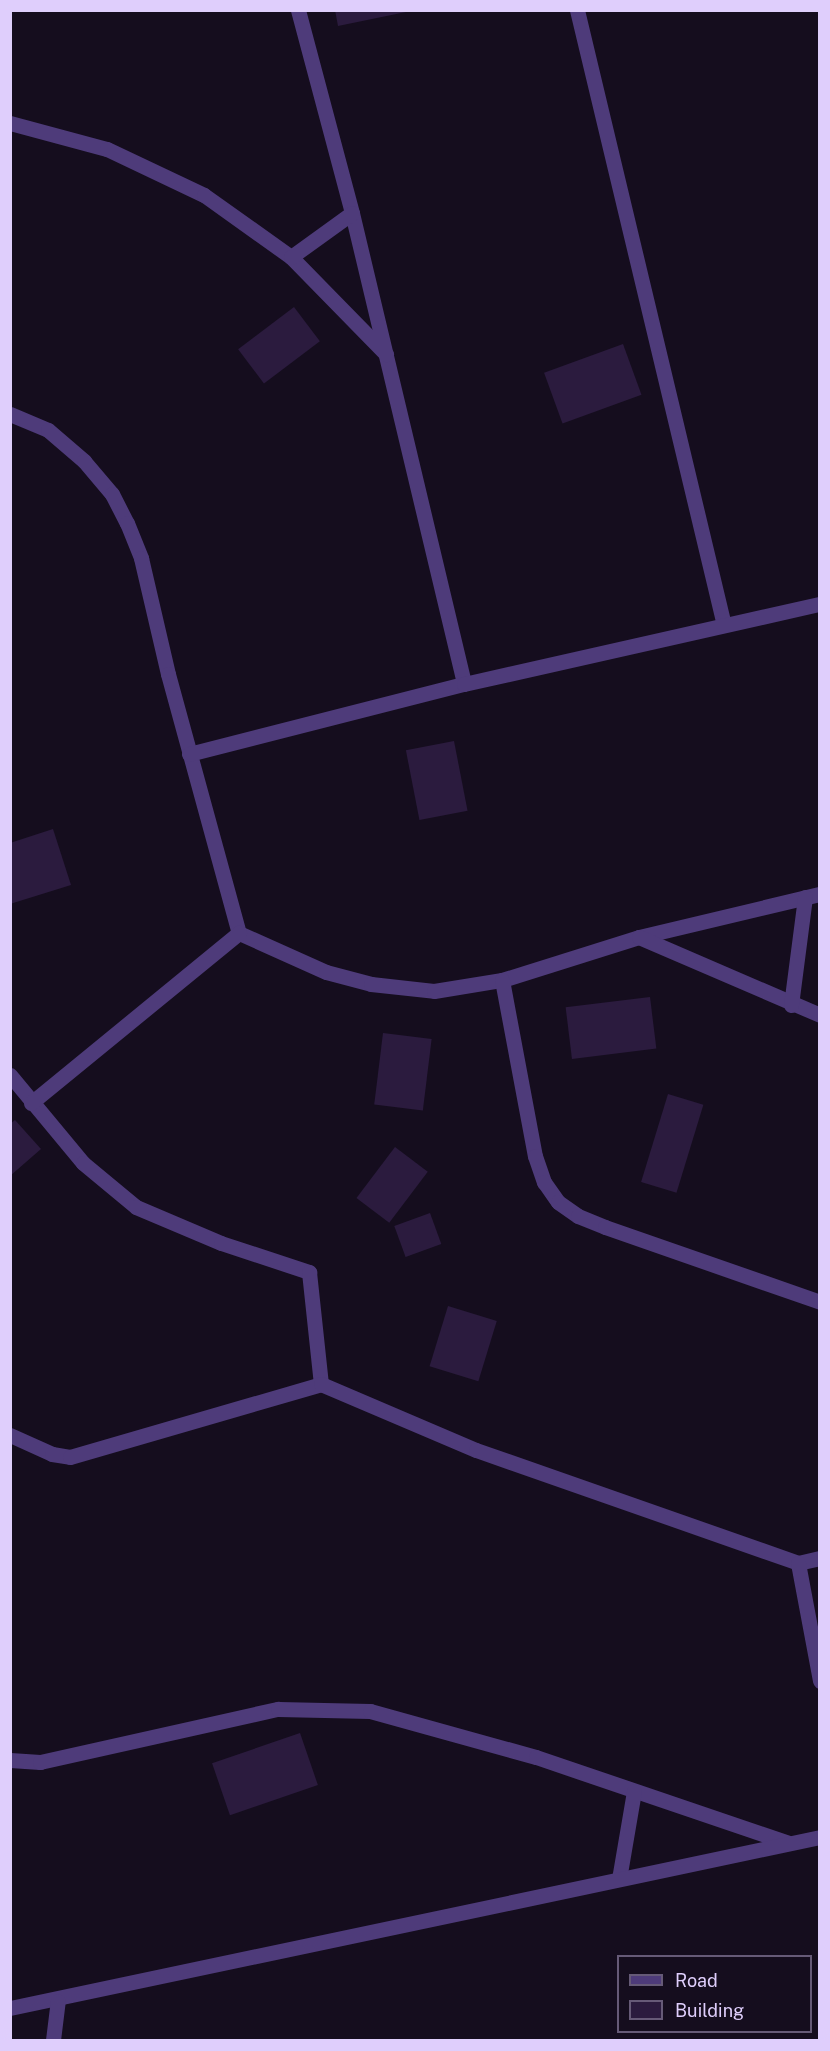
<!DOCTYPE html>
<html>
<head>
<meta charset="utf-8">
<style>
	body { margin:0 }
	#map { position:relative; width:830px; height:2051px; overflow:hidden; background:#150d1e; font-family:"Public Sans",sans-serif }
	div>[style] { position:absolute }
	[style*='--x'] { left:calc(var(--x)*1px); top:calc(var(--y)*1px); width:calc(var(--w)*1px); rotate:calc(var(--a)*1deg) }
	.building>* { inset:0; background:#2b1b3e; transform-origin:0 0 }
	.minor>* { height:15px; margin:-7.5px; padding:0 7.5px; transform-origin:7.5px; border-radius:7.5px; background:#4e3b7a }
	span { translate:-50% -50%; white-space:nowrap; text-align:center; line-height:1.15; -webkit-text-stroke:4.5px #150d1e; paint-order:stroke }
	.frame { position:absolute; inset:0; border:12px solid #dfcefc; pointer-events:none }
	.legend { position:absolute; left:617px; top:1955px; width:195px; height:78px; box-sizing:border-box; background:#150d1e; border:2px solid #665a77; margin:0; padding:8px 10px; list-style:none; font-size:18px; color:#dfcefc }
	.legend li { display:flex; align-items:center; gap:12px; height:30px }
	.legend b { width:30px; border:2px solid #665a77 }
</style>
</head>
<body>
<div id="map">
	<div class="building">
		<i style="clip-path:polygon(335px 10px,406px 10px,406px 12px,338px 26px)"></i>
		<i style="left:294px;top:307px;width:43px;height:70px;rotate:53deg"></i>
		<i style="left:623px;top:344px;width:54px;height:84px;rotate:70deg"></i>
		<i style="left:454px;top:741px;width:71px;height:49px;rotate:79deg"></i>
		<i style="clip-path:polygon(53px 829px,71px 885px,10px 904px,10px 843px)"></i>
		<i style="left:650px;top:997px;width:52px;height:85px;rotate:83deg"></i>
		<i style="left:383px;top:1033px;width:49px;height:72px;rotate:7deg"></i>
		<i style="left:668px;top:1094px;width:37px;height:92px;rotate:17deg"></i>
		<i style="clip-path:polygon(15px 1120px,41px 1149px,10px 1176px,10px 1124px)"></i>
		<i style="left:395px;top:1147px;width:41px;height:64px;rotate:37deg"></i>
		<i style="left:430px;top:1213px;width:33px;height:38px;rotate:70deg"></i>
		<i style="left:448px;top:1306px;width:51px;height:63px;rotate:17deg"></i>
		<i style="left:300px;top:1733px;width:55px;height:93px;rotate:71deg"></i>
	</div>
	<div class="minor">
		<i style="--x:298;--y:10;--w:210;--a:75.1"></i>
		<i style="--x:352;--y:213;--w:484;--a:76.6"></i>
		<i style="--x:577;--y:10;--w:632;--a:76.56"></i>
		<i style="--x:10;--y:123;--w:100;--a:15"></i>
		<i style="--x:107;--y:149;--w:107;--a:25.4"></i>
		<i style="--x:204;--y:195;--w:107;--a:35.5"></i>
		<i style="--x:291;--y:257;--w:136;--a:45.6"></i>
		<i style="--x:291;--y:257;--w:75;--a:-35.8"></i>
		<i style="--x:10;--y:414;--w:41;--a:22.8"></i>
		<i style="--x:48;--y:430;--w:48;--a:40.7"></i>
		<i style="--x:84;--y:461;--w:43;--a:49.7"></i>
		<i style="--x:112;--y:494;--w:33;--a:63"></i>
		<i style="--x:127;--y:523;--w:38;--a:68"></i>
		<i style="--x:141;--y:558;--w:119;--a:76.9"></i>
		<i style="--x:168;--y:674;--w:269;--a:74.7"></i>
		<i style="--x:239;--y:933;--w:95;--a:24.1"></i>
		<i style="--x:326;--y:972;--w:47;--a:14.9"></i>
		<i style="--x:371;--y:984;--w:63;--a:6.3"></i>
		<i style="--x:434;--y:991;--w:69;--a:-9.2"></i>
		<i style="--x:502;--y:980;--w:144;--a:-17.4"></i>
		<i style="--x:639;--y:937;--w:186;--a:-13.4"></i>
		<i style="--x:189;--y:754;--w:284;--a:-14.3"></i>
		<i style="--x:464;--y:684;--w:365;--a:-12.7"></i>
		<i style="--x:639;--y:937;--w:197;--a:23.3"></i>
		<i style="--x:502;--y:980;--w:179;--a:79.4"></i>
		<i style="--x:535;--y:1156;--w:28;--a:71"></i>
		<i style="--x:544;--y:1182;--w:24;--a:55"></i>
		<i style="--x:558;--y:1202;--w:24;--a:35"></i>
		<i style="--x:578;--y:1216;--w:29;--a:22"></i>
		<i style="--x:605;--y:1227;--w:228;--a:19.2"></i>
		<i style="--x:791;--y:1005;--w:109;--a:-82.6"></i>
		<i style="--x:10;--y:1075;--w:114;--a:50.3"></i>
		<i style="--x:83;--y:1163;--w:69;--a:39.7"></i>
		<i style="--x:136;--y:1207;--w:92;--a:23"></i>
		<i style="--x:221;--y:1243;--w:93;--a:18.2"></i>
		<i style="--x:309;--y:1272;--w:113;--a:83.9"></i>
		<i style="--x:31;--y:1103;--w:269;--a:-39.3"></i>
		<i style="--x:10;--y:1435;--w:46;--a:24.3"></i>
		<i style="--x:52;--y:1454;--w:18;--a:9"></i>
		<i style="--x:70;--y:1457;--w:261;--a:-16.2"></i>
		<i style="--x:321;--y:1384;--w:168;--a:23.1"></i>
		<i style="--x:476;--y:1450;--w:341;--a:19.3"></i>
		<i style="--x:798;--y:1563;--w:23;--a:-13"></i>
		<i style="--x:798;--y:1563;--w:120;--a:79.4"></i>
		<i style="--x:10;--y:1760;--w:30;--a:4"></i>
		<i style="--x:40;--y:1762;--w:244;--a:-12.6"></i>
		<i style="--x:278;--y:1709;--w:92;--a:1.2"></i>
		<i style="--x:370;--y:1711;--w:172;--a:15.5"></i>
		<i style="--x:536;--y:1757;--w:266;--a:18.8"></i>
		<i style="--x:619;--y:1879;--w:89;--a:-80.3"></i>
		<i style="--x:10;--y:2008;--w:828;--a:-11.92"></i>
		<i style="--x:53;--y:2040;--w:39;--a:-83"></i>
	</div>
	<div class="frame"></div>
	<ul class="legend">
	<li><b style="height:8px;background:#4e3b7a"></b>Road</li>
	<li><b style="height:16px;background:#2b1b3e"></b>Building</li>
	</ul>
</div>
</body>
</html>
